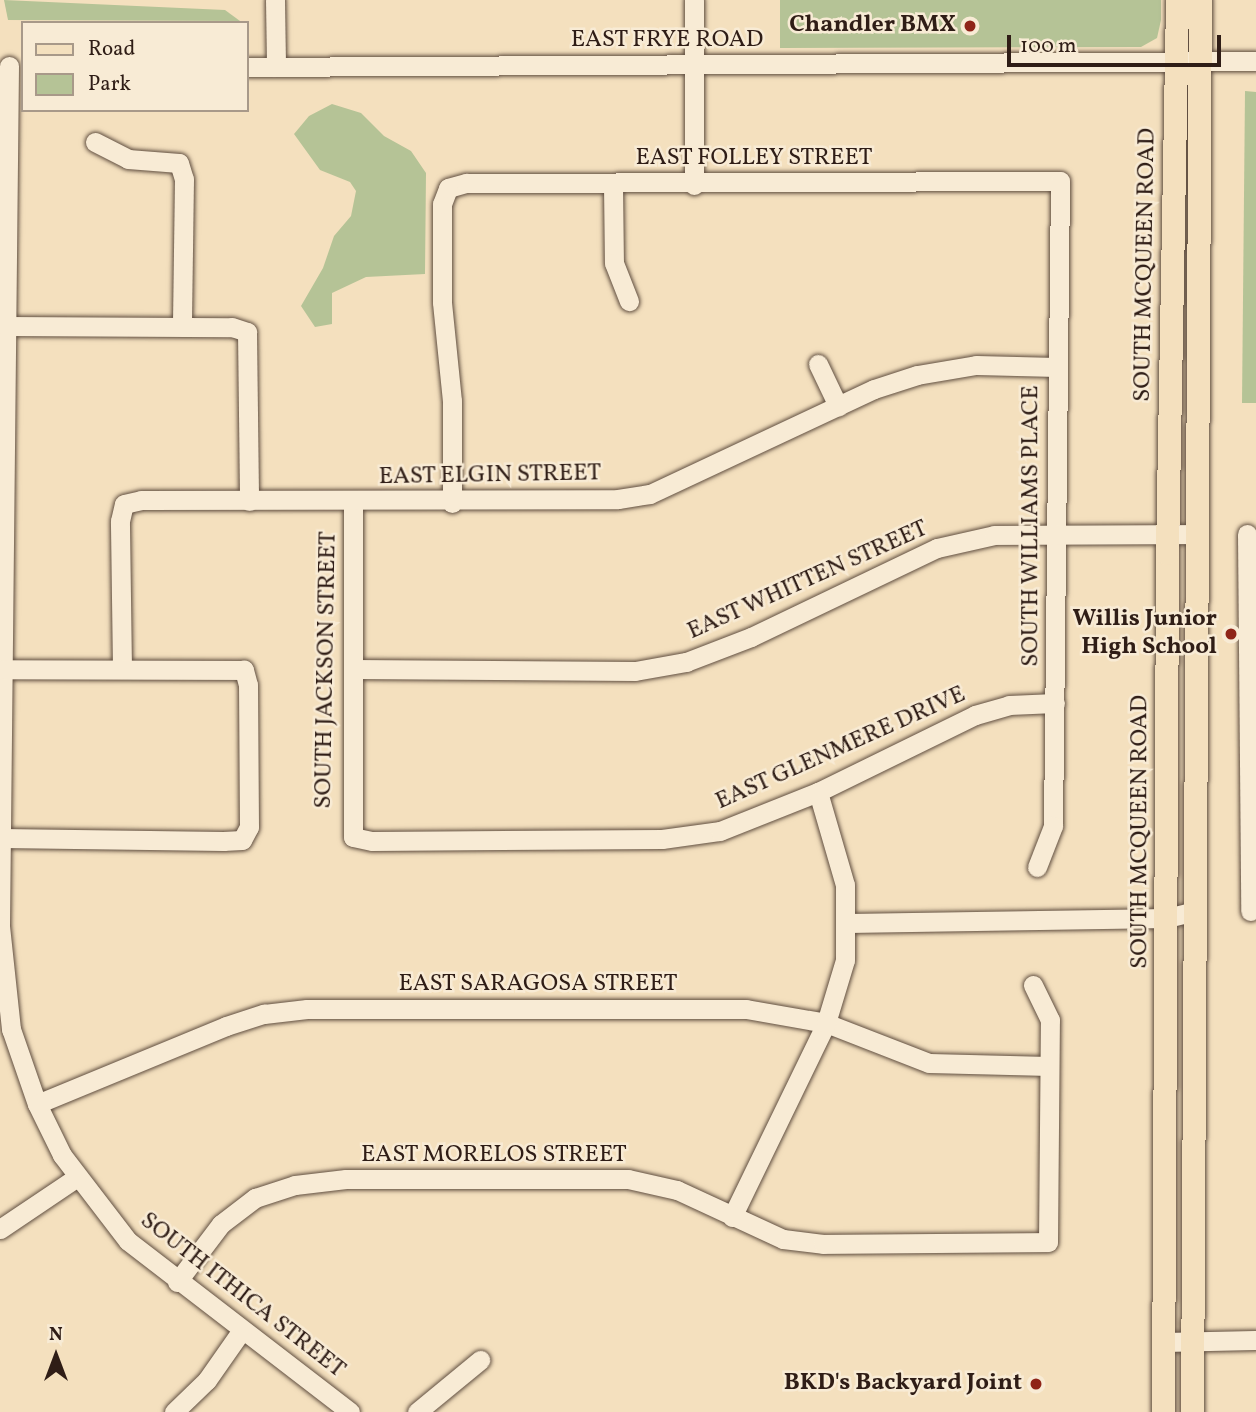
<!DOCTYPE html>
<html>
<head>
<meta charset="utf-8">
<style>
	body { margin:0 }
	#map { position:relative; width:1256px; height:1412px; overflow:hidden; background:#f4e0be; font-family:Vollkorn,serif }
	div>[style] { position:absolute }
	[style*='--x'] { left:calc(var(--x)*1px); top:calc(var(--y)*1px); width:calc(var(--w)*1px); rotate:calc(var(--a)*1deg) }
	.green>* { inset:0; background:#b5c396 }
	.roads { filter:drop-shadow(0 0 2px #604e40) drop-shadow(0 0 2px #604e40) }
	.minor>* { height:19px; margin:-9.5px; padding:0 9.5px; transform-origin:9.5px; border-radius:9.5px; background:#f8ebd5 }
	.major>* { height:23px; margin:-11.5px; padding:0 11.5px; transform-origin:11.5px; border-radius:11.5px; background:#f4e0be }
	.dots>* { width:19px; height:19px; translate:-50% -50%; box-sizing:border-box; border:4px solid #f8ebd5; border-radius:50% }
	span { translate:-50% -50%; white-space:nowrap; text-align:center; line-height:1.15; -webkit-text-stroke:5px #f8ebd5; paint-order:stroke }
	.poi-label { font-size:24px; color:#2f1d16; font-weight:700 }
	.right { translate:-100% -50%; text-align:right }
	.street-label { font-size:24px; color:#2f1d16 }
	.legend { position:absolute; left:21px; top:21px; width:228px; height:91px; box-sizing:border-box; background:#f8ebd5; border:2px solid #a89989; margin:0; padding:9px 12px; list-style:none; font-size:21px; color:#2f1d16 }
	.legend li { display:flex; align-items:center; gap:14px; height:35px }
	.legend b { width:35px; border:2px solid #a89989 }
	.north { position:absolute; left:21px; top:1321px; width:70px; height:70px; -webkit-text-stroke:5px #f8ebd5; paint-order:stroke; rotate:0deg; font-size:19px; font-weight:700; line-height:28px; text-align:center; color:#2f1d16 }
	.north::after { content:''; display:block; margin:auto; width:24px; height:32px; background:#2f1d16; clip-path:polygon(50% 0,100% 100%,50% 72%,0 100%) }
	.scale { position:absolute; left:1007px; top:35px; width:214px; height:32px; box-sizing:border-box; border:4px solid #2f1d16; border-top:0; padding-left:9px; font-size:21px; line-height:24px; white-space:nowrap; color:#2f1d16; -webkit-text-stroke:5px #f8ebd5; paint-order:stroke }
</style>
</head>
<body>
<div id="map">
	<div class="green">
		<i style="clip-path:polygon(4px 0,225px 10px,240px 21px,8px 20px)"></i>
		<i style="clip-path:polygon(780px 0,1161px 0,1161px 20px,1157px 38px,1141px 47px,780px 48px)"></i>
		<i style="clip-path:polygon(1245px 91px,1256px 92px,1256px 403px,1242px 403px)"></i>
		<i style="clip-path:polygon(332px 104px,361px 113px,384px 136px,411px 151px,426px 173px,425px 274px,366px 277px,332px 293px,332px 324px,315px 327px,301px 306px,323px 268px,334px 236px,351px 216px,356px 191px,350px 182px,320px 170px,294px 134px,309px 116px)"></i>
	</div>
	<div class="roads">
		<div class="minor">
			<i style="--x:275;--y:0;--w:67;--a:89.1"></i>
			<i style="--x:9;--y:66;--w:860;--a:90.6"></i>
			<i style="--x:0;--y:926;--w:104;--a:83.9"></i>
			<i style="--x:11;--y:1029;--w:79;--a:70.9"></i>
			<i style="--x:37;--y:1104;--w:57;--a:63.9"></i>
			<i style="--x:62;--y:1155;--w:108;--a:52.5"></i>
			<i style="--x:128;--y:1241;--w:280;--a:37.6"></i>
			<i style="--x:247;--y:67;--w:1009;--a:-0.34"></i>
			<i style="--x:95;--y:142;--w:37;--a:27"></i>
			<i style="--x:128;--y:159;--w:51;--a:4.5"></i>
			<i style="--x:179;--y:163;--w:17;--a:73"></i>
			<i style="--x:184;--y:179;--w:148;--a:90.8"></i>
			<i style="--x:613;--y:185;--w:78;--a:89.3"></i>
			<i style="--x:614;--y:263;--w:41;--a:68.5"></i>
			<i style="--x:694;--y:185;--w:185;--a:-90"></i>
			<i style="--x:6;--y:326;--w:226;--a:0.3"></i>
			<i style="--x:232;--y:327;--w:16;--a:18"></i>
			<i style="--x:247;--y:332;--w:169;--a:89.3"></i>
			<i style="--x:818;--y:364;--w:47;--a:64.5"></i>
			<i style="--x:353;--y:503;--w:334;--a:90"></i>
			<i style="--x:353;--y:837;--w:19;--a:12"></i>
			<i style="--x:372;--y:841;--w:290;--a:-0.4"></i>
			<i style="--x:662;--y:839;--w:59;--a:-7.9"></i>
			<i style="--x:720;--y:831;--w:105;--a:-21.7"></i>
			<i style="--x:818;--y:792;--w:175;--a:-26.1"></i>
			<i style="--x:975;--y:715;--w:35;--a:-16"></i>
			<i style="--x:1009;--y:705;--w:46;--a:-2.5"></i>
			<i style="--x:452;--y:503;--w:102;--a:-90"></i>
			<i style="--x:452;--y:401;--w:100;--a:-95.8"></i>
			<i style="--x:442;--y:302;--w:98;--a:-90"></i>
			<i style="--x:442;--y:204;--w:17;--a:-69"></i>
			<i style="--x:448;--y:188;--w:19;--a:-16"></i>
			<i style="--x:466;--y:183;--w:594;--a:-0.19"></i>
			<i style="--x:1060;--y:181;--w:645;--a:90.62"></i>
			<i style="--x:1053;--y:826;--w:44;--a:111.3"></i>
			<i style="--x:1247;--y:534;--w:377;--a:89.5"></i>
			<i style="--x:122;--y:669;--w:148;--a:-90.8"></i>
			<i style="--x:120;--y:521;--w:17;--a:-77"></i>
			<i style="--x:124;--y:504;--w:17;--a:-13"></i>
			<i style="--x:141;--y:500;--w:477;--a:-0.1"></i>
			<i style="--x:618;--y:499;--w:32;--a:-9"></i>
			<i style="--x:650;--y:494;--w:247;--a:-25.1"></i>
			<i style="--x:874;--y:389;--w:45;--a:-18"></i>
			<i style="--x:917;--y:375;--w:60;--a:-9.6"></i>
			<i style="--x:976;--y:365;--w:81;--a:1.4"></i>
			<i style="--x:353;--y:669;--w:282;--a:0.4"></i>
			<i style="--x:635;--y:671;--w:52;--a:-10"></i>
			<i style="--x:686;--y:662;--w:70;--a:-21"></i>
			<i style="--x:751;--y:637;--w:206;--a:-25.6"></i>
			<i style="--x:937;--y:548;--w:58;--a:-12.8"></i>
			<i style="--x:994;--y:535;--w:205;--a:-0.3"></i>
			<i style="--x:1;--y:838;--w:222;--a:0.8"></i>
			<i style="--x:223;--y:841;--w:19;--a:-3"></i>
			<i style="--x:242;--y:840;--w:15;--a:-62"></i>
			<i style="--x:249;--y:827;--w:142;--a:-90.4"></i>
			<i style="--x:248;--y:685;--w:16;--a:-105"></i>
			<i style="--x:244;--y:670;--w:240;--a:-179.8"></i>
			<i style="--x:848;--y:923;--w:319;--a:-0.9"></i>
			<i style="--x:1167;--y:918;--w:30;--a:-14"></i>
			<i style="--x:37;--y:1104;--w:204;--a:-22.4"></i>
			<i style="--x:226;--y:1026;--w:40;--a:-18"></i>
			<i style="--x:264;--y:1014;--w:43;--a:-6.6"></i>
			<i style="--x:307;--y:1009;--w:439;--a:0"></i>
			<i style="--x:746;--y:1009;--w:81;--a:9.9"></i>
			<i style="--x:826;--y:1023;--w:110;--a:21.2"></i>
			<i style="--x:929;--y:1063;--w:120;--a:1.4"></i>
			<i style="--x:732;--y:1217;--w:216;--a:-64.1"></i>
			<i style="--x:826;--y:1023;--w:66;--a:-73.2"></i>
			<i style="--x:845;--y:960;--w:75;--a:-90"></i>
			<i style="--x:845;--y:885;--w:97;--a:-106.2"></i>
			<i style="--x:0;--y:1229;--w:92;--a:-33.9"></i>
			<i style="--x:177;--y:1282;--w:73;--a:-52.8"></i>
			<i style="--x:221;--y:1224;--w:43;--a:-37.4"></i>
			<i style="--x:255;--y:1198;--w:42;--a:-18"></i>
			<i style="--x:295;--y:1185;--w:51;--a:-6.7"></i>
			<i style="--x:346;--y:1179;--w:282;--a:0"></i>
			<i style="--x:628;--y:1179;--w:50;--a:12.7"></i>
			<i style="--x:677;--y:1190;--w:117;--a:24.8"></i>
			<i style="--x:783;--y:1239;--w:40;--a:7.1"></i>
			<i style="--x:823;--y:1244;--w:225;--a:-0.5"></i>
			<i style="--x:1048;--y:1242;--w:222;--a:-89.5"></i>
			<i style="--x:1050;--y:1020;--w:39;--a:-116"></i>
			<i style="--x:1163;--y:1342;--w:93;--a:-1.2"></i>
			<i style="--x:174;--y:1412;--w:46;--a:-44.1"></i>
			<i style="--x:207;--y:1380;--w:61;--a:-55"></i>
			<i style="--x:417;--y:1412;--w:82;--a:-39.5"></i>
		</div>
		<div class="major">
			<i style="--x:1163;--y:1412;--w:859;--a:-89.73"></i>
			<i style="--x:1167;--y:553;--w:553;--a:-88.96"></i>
			<i style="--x:1192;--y:1412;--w:1412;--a:-89.68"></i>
		</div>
	</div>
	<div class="dots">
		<i style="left:970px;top:26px;background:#8f2418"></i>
		<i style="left:1231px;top:634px;background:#8f2418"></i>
		<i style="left:1036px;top:1384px;background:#8f2418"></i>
	</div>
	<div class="poi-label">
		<span class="right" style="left:956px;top:26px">Chandler BMX</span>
		<span class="right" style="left:1217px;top:634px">Willis Junior<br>High School</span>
		<span class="right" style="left:1022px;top:1384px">BKD's Backyard Joint</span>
	</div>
	<div class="street-label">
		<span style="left:667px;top:41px">EAST FRYE ROAD</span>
		<span style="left:754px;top:159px">EAST FOLLEY STREET</span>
		<span style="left:1146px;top:265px;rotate:-89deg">SOUTH MCQUEEN ROAD</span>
		<span style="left:490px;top:476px;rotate:-1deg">EAST ELGIN STREET</span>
		<span style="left:1032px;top:526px;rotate:-90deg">SOUTH WILLIAMS PLACE</span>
		<span style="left:808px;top:581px;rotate:-24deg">EAST WHITTEN STREET</span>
		<span style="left:327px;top:670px;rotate:-89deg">SOUTH JACKSON STREET</span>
		<span style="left:841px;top:749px;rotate:-24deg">EAST GLENMERE DRIVE</span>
		<span style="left:1141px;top:832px;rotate:-90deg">SOUTH MCQUEEN ROAD</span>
		<span style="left:538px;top:985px">EAST SARAGOSA STREET</span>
		<span style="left:494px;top:1156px">EAST MORELOS STREET</span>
		<span style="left:242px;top:1296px;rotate:38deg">SOUTH ITHICA STREET</span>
	</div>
	<ul class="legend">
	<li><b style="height:9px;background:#f4e0be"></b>Road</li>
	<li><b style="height:19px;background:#b5c396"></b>Park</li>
	</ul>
	<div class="north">N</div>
	<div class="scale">100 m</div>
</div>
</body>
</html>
